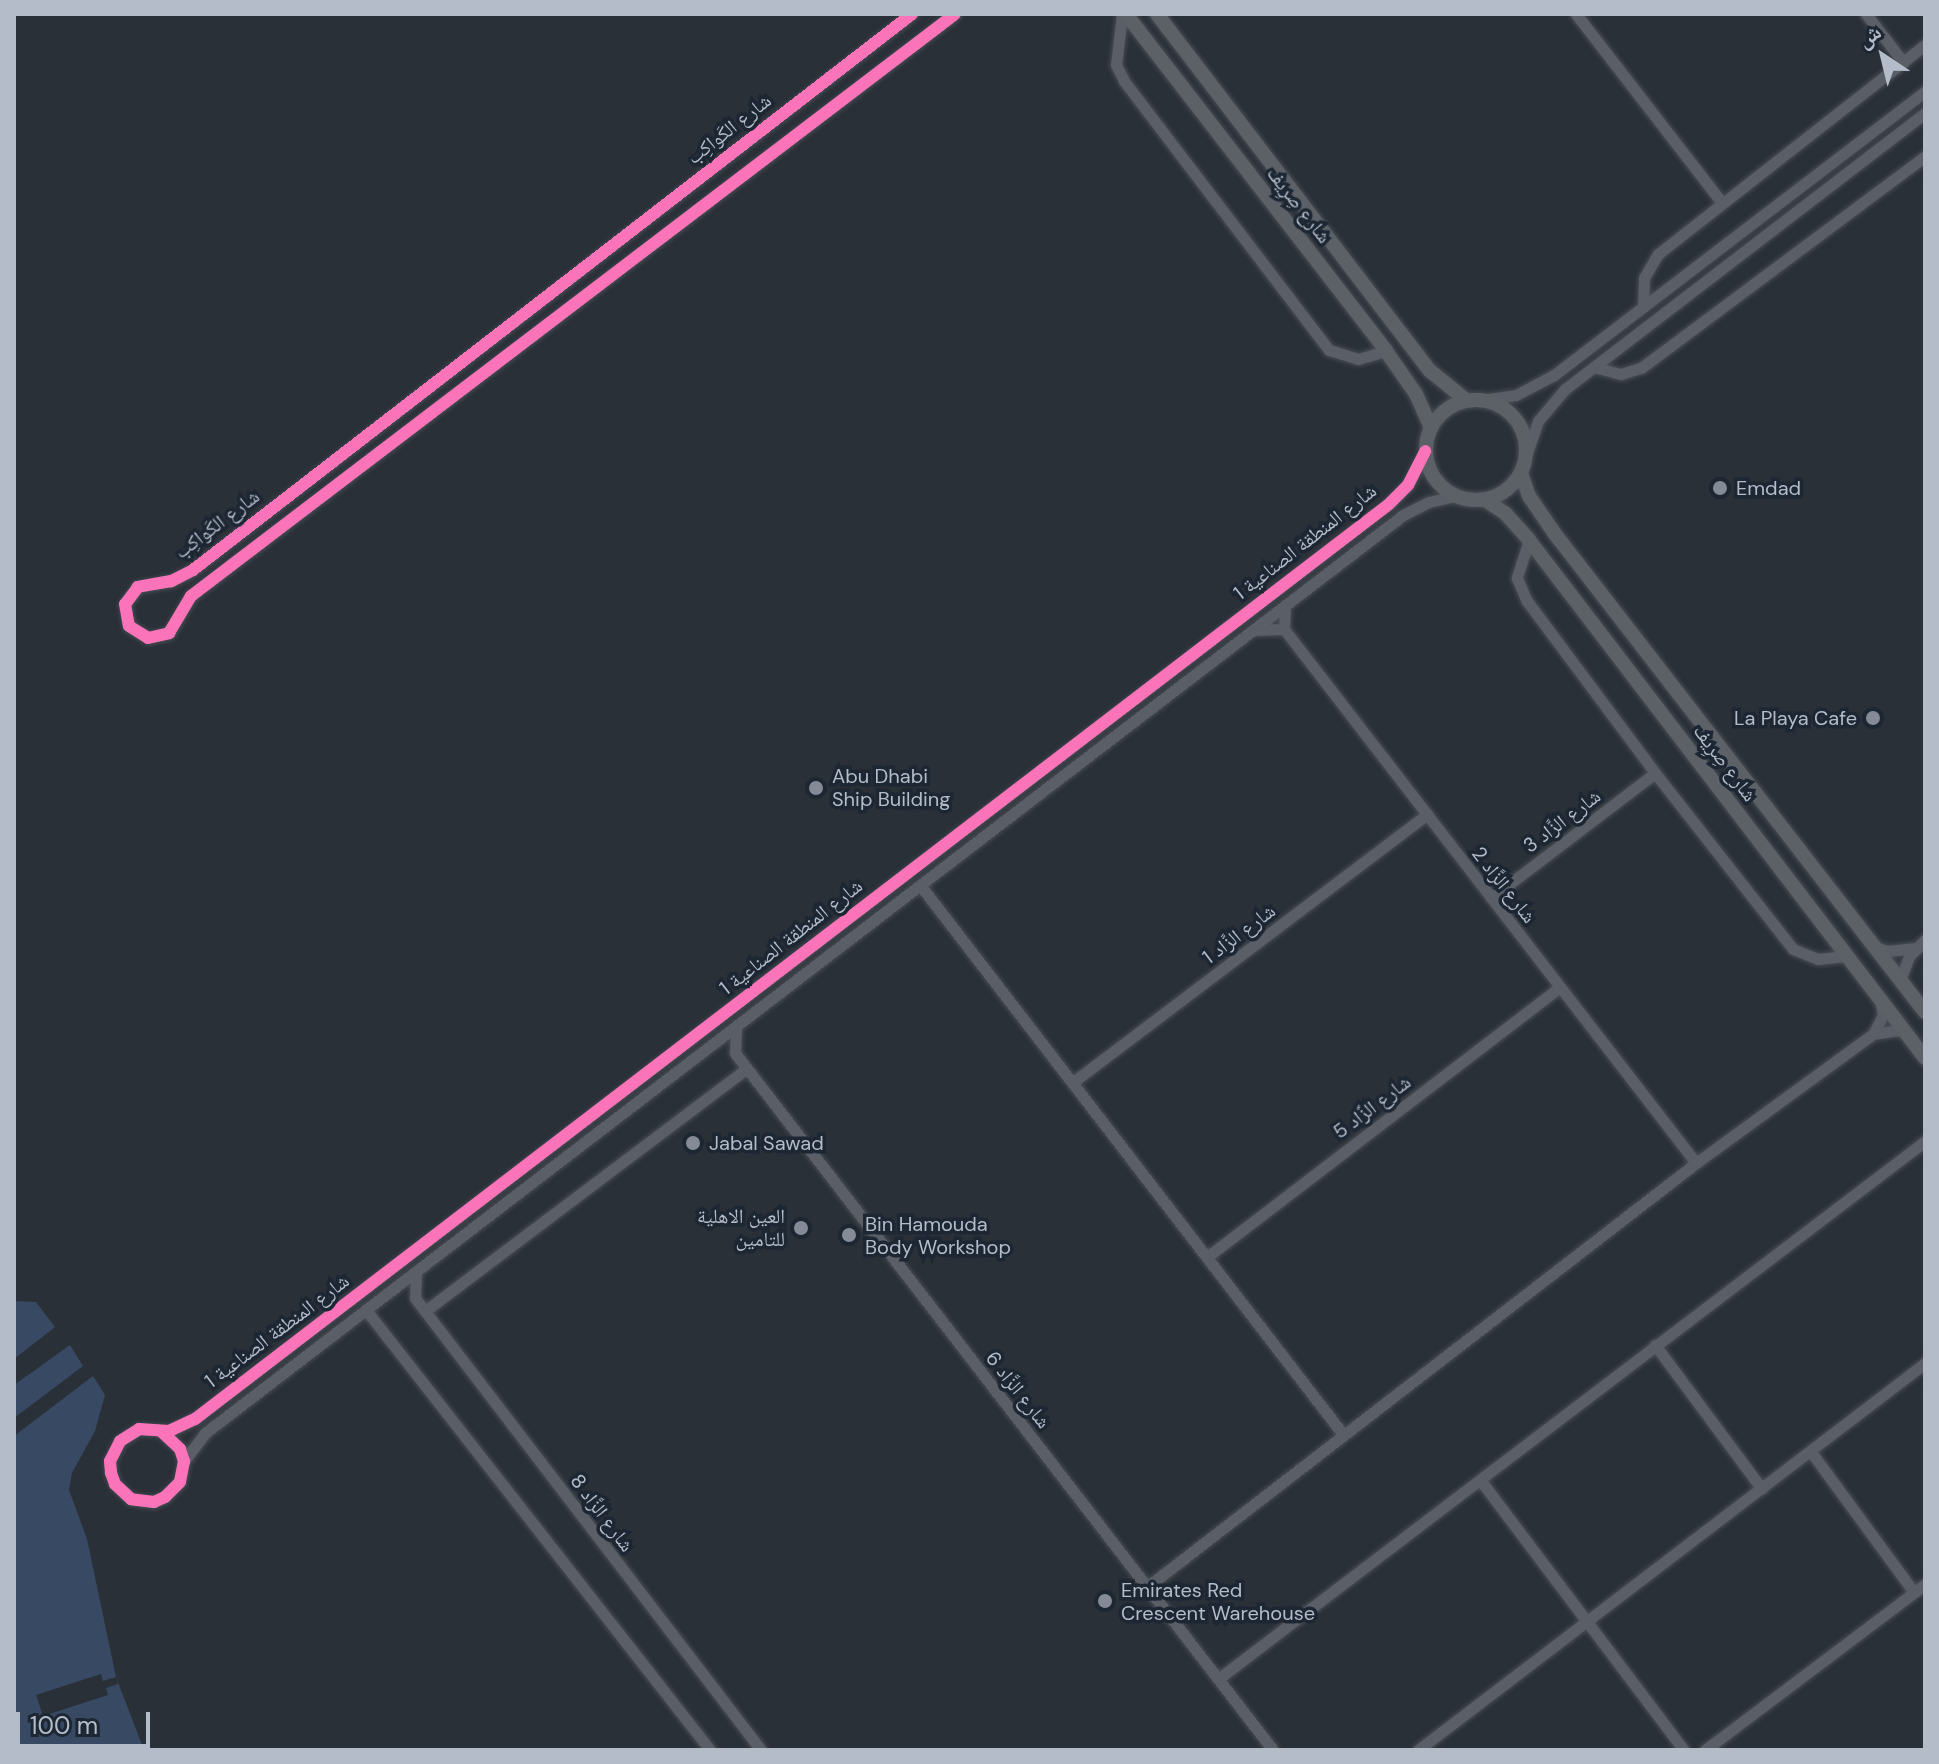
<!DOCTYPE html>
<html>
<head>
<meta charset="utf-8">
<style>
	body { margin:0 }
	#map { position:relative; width:1939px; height:1764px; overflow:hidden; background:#2a3038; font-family:"DM Sans","Noto Naskh Arabic",sans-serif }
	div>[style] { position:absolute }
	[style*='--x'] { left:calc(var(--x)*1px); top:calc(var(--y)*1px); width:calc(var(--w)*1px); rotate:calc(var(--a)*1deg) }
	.water>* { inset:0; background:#384963 }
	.pier>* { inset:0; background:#2a3038 }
	.roads { filter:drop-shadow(0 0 2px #484c53) drop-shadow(0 0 2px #484c53) }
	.minor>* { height:11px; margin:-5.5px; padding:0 5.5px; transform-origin:5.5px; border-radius:5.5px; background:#5a5e66 }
	.major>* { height:14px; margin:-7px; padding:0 7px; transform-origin:7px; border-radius:7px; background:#5c6168 }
	.major>.ring { margin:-7px; padding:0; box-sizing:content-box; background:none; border:14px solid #5c6168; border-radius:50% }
	.cycleway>* { height:12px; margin:-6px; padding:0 6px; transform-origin:6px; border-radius:6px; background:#fb73b8 }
	.dots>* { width:22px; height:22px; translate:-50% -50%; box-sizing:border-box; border:4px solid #1d2633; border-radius:50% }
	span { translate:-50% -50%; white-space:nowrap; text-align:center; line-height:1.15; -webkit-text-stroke:7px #1d2633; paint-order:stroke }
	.street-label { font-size:20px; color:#b4bcc9 }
	.poi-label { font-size:20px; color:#b4bcc9 }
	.left { translate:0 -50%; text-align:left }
	.right { translate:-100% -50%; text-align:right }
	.frame { position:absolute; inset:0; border:16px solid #b4bcc9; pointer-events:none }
	.north { position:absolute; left:1843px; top:16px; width:80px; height:80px; -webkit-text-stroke:6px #1d2633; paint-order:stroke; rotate:325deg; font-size:22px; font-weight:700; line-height:32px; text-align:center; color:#b4bcc9 }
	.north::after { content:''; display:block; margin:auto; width:28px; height:36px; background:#b4bcc9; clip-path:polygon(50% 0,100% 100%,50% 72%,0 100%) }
	.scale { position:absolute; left:16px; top:1712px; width:134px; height:36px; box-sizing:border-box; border:4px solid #b4bcc9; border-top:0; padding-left:10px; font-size:24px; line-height:28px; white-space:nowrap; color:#b4bcc9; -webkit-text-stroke:6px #1d2633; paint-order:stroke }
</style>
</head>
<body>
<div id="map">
	<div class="water">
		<i style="clip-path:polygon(14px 1301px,36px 1302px,55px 1327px,14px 1359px)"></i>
		<i style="clip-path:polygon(70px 1345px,83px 1366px,14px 1418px,14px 1385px)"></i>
		<i style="clip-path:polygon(93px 1376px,105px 1395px,95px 1431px,72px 1473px,69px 1490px,87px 1539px,116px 1677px,144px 1750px,14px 1750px,14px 1436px)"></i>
	</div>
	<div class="pier">
		<i style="clip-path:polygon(101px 1674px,103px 1681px,116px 1677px,118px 1684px,106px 1688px,108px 1695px,43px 1716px,36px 1695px)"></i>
	</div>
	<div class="roads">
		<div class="minor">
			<i style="--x:912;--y:14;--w:909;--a:142.29"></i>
			<i style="--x:193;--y:570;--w:25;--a:153"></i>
			<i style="--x:171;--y:581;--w:34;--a:170"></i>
			<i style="--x:138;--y:587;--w:21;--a:127"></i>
			<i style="--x:125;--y:604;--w:22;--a:80"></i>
			<i style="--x:129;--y:626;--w:22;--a:32"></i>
			<i style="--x:148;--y:638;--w:22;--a:-13"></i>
			<i style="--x:169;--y:633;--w:43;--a:-59.3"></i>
			<i style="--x:191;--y:596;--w:960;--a:-37.3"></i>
			<i style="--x:1122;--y:14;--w:51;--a:96.7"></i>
			<i style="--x:1116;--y:65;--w:18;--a:63"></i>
			<i style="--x:1124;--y:81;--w:338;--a:52.7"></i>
			<i style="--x:1329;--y:350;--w:30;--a:17"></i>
			<i style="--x:1358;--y:359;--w:29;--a:-16"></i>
			<i style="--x:1576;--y:14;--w:239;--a:52.3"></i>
			<i style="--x:1866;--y:14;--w:61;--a:52.4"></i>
			<i style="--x:1643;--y:307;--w:29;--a:-88"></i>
			<i style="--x:1644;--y:278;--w:28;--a:-60"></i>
			<i style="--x:1658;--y:254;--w:339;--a:-38.1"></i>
			<i style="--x:1594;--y:367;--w:28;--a:15"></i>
			<i style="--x:1621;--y:374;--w:21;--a:-17"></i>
			<i style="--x:1641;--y:368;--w:354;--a:-36.7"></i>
			<i style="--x:1481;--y:400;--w:35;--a:-8"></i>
			<i style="--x:1516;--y:395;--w:43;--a:-27.8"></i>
			<i style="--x:1554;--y:375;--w:467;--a:-37.4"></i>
			<i style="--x:1526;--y:456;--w:37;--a:-71"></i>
			<i style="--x:1538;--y:421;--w:42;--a:-49.8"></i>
			<i style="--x:1565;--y:389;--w:454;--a:-37.5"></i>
			<i style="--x:1529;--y:540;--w:40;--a:108"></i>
			<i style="--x:1517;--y:578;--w:25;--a:67"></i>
			<i style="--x:1527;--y:601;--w:214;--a:53.3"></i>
			<i style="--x:1655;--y:773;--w:224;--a:51.9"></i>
			<i style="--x:1793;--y:949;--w:27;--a:22"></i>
			<i style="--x:1818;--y:959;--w:29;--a:-6"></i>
			<i style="--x:1285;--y:605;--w:24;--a:92"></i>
			<i style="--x:1284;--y:629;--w:674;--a:52.35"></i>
			<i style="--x:1253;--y:630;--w:31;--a:-2"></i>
			<i style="--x:920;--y:885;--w:692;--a:52.4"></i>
			<i style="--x:1491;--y:898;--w:206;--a:-37.3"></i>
			<i style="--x:1875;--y:947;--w:13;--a:18"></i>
			<i style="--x:1887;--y:951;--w:29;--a:-6"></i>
			<i style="--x:1900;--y:980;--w:26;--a:-69"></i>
			<i style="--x:1909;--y:956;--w:23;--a:-45"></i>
			<i style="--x:736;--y:1027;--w:26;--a:92"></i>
			<i style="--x:735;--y:1053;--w:880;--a:52.34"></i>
			<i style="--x:1873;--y:1034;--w:21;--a:-62"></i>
			<i style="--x:1883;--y:1015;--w:14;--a:-102"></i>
			<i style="--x:1073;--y:1082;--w:444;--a:-37.1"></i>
			<i style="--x:1207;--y:1257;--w:444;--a:-37.4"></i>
			<i style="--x:416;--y:1272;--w:26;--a:92"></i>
			<i style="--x:415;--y:1298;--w:569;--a:52.57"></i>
			<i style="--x:366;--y:1310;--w:559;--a:51.98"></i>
			<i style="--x:425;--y:1311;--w:403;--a:-37"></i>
			<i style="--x:1655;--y:1345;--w:179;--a:53.4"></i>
			<i style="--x:162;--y:1432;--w:25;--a:43"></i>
			<i style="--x:180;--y:1449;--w:13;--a:72"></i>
			<i style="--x:184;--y:1461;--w:21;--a:101"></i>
			<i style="--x:180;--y:1482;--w:21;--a:135"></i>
			<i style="--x:165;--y:1497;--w:12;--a:156"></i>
			<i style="--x:154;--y:1502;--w:23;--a:-173"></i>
			<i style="--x:131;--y:1499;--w:22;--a:-137"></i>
			<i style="--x:115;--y:1484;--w:12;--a:-110"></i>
			<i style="--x:111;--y:1473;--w:12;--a:-95"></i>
			<i style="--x:110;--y:1461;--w:22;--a:-63"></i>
			<i style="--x:120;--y:1441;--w:22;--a:-32"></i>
			<i style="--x:139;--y:1429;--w:30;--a:4"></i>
			<i style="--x:169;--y:1431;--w:29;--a:-25"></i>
			<i style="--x:195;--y:1419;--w:1504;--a:-37.46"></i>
			<i style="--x:1389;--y:504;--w:27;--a:-45"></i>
			<i style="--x:1408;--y:485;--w:38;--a:-63"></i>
			<i style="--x:1811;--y:1452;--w:174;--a:53.7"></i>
			<i style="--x:184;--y:1461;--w:35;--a:-53"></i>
			<i style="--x:205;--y:1433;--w:1509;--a:-37.46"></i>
			<i style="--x:1403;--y:515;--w:29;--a:-27"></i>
			<i style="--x:1429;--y:502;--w:27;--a:-13"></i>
			<i style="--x:1481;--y:1481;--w:337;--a:53"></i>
			<i style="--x:1147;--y:1587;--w:694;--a:-37.68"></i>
			<i style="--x:1696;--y:1163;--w:219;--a:-36.1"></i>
			<i style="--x:1873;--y:1034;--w:24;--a:-9"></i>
			<i style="--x:1897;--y:1030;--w:9;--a:18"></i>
			<i style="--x:1218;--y:1679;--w:888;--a:-37.27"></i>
			<i style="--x:1418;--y:1750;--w:638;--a:-37.35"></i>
			<i style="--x:1705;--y:1750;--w:276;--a:-37"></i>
		</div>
		<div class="major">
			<i style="--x:1126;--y:14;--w:426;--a:52.3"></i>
			<i style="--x:1386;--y:351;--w:52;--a:55.1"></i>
			<i style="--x:1416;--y:394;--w:36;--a:66"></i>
			<i style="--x:1157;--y:14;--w:448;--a:52.6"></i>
			<i style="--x:1429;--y:370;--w:48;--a:39"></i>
			<i class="ring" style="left:1426px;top:400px;width:86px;height:86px"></i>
			<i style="--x:1521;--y:473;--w:24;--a:71"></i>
			<i style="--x:1529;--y:496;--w:46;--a:55.6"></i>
			<i style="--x:1555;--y:534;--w:604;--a:52.26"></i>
			<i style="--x:1485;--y:500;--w:24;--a:33"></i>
			<i style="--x:1505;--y:513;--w:36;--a:48"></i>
			<i style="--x:1529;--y:540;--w:652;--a:52.6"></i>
		</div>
	</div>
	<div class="cycleway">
		<i style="--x:912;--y:14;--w:909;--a:142.29"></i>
		<i style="--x:193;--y:570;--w:25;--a:153"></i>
		<i style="--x:171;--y:581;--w:34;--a:170"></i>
		<i style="--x:138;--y:587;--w:21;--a:127"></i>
		<i style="--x:125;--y:604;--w:22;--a:80"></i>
		<i style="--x:129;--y:626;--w:22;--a:32"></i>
		<i style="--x:148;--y:638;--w:22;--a:-13"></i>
		<i style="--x:169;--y:633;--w:43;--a:-59.3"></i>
		<i style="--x:191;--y:596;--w:960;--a:-37.3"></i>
		<i style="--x:162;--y:1432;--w:25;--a:43"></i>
		<i style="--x:180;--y:1449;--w:13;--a:72"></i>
		<i style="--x:184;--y:1461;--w:21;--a:101"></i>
		<i style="--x:180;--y:1482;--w:21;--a:135"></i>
		<i style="--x:165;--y:1497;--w:12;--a:156"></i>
		<i style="--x:154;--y:1502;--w:23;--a:-173"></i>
		<i style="--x:131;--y:1499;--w:22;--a:-137"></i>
		<i style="--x:115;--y:1484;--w:12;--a:-110"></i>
		<i style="--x:111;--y:1473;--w:12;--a:-95"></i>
		<i style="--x:110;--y:1461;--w:22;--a:-63"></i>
		<i style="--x:120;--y:1441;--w:22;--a:-32"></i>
		<i style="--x:139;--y:1429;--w:30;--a:4"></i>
		<i style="--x:169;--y:1431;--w:29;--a:-25"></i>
		<i style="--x:195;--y:1419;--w:1504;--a:-37.46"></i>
		<i style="--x:1389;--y:504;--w:27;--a:-45"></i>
		<i style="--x:1408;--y:485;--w:38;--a:-63"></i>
	</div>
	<div class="dots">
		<i style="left:1720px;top:488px;background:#848b96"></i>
		<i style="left:1873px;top:718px;background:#848b96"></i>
		<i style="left:816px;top:788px;background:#848b96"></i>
		<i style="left:693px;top:1143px;background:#848b96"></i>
		<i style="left:801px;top:1228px;background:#848b96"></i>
		<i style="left:849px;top:1235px;background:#848b96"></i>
		<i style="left:1105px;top:1601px;background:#848b96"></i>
	</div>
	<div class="street-label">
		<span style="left:729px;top:129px;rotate:-38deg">شارع الكَواكِب</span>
		<span style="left:1299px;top:205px;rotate:52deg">شارع صِرِيف</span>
		<span style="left:217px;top:524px;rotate:-37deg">شارع الكَواكِب</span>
		<span style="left:1305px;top:542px;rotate:-38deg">شارع المنطقة الصناعية 1</span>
		<span style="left:1725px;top:763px;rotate:53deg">شارع صِرِيف</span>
		<span style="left:1562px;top:821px;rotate:-37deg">شارع الزَّاد 3</span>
		<span style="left:1504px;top:885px;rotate:52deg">شارع الزَّاد 2</span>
		<span style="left:1239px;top:934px;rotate:-37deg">شارع الزَّاد 1</span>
		<span style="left:791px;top:937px;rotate:-38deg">شارع المنطقة الصناعية 1</span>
		<span style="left:1372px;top:1107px;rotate:-37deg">شارع الزَّاد 5</span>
		<span style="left:277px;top:1331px;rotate:-37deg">شارع المنطقة الصناعية 1</span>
		<span style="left:1018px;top:1390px;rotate:52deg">شارع الزَّاد 6</span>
		<span style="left:602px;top:1513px;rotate:53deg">شارع الزَّاد 8</span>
	</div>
	<div class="poi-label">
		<span class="left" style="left:1736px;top:488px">Emdad</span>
		<span class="right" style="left:1857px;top:718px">La Playa Cafe</span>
		<span class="left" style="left:832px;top:788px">Abu Dhabi<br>Ship Building</span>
		<span class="left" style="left:709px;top:1143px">Jabal Sawad</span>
		<span class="right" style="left:785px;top:1228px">العين الاهلية<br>للتامين</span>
		<span class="left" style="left:865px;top:1236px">Bin Hamouda<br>Body Workshop</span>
		<span class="left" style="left:1121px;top:1602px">Emirates Red<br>Crescent Warehouse</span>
	</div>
	<div class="frame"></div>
	<div class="north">ش</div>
	<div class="scale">100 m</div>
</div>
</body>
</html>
